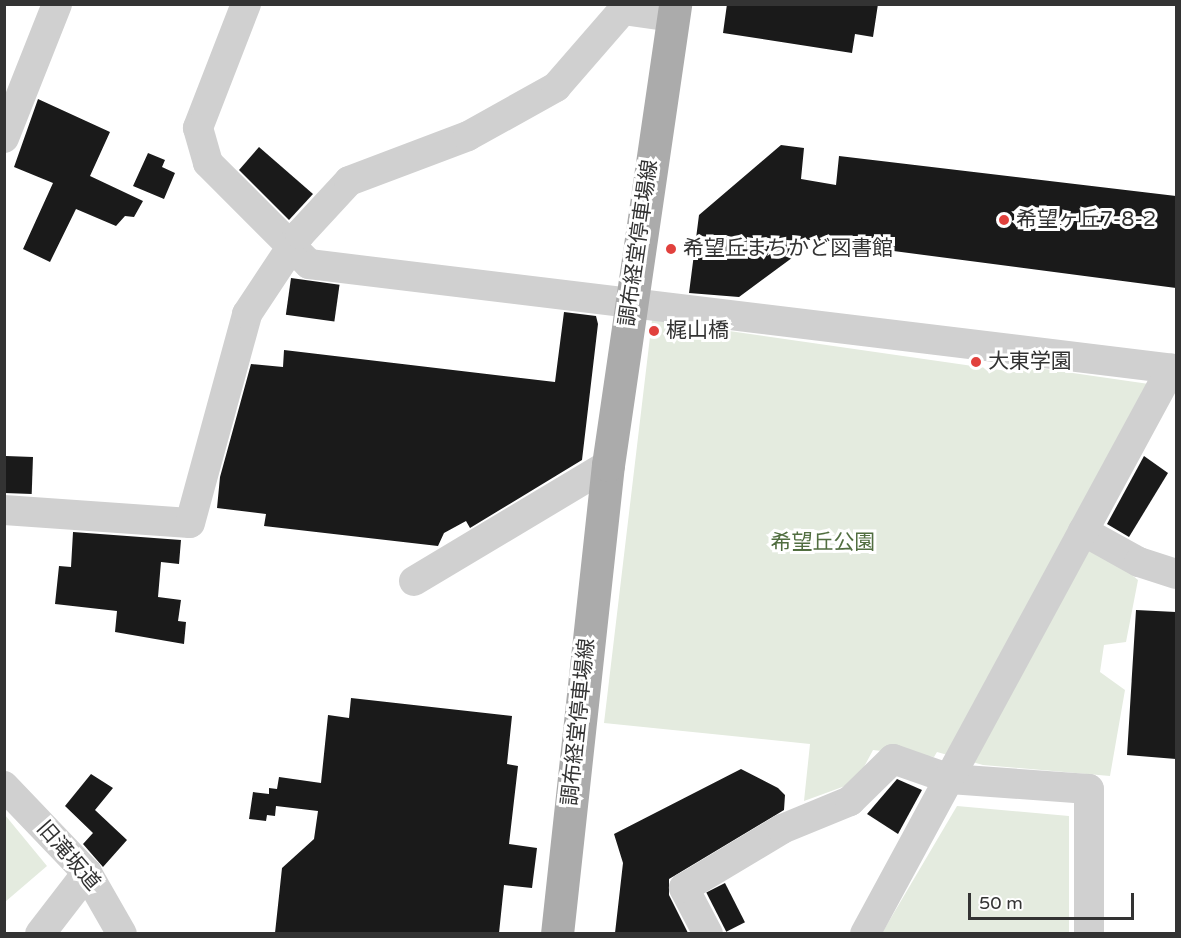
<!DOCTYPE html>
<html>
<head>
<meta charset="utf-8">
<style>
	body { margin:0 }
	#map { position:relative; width:1181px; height:938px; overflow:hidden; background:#fff; font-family:"Varela Round","Noto Sans JP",sans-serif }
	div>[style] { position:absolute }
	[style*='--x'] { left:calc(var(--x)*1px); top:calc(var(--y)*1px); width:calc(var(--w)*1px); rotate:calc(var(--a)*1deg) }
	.green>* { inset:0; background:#e4ebdf }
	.building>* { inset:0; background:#1a1a1a; transform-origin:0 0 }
	.minor>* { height:30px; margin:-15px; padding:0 15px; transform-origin:15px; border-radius:15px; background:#d0d0d0 }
	.major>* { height:33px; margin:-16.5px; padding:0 16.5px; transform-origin:16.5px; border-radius:16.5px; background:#ababab }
	.dots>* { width:16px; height:16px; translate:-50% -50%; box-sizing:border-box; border:3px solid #fff; border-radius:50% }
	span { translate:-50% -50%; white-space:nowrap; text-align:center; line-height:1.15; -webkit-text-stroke:6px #fff; paint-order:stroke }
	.poi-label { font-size:21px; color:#333 }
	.left { translate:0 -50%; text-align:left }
	.street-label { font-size:21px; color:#333 }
	.park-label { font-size:21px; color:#516e40 }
	.frame { position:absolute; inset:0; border:6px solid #333; pointer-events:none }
	.scale { position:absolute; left:968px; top:893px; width:166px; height:27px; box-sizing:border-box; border:3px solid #333; border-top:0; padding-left:8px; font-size:18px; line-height:21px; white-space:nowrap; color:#333; -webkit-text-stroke:4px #fff; paint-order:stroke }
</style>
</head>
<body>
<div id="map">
	<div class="green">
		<i style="clip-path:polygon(652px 320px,1022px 373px,1024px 366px,1149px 384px,1073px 526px,1138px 580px,1126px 642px,1104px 645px,1100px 672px,1125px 690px,1110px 776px,983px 765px,937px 752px,934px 757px,873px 750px,856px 782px,804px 801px,810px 744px,604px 723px)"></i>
		<i style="clip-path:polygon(957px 806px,1069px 816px,1069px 933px,882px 933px)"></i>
		<i style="clip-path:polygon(5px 815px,47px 866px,5px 902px,4px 902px)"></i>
	</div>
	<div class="building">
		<i style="clip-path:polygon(727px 4px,878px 4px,873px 37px,855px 34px,852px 53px,723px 33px)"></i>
		<i style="clip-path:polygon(38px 99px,110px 132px,90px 176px,143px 201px,134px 217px,125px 216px,116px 226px,76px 209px,50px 262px,23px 249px,53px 183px,14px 167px)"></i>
		<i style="clip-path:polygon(781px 145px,804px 148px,801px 179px,836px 185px,839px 156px,1176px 196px,1176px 288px,802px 239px,800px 252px,739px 297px,689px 293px,699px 215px)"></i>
		<i style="clip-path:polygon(259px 147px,313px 194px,289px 220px,239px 170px)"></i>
		<i style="clip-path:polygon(148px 153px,165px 160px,162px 167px,175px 173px,164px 199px,133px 186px)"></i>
		<i style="left:291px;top:278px;width:49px;height:37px;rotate:8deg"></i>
		<i style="clip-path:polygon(564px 312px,596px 316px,598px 324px,582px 460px,470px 528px,466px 521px,444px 533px,438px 546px,264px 526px,266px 514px,217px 508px,220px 477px,251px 364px,283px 367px,284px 350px,555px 382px)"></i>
		<i style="left:6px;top:456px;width:27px;height:37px;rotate:2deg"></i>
		<i style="clip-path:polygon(1144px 456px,1168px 473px,1129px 537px,1107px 524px)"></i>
		<i style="clip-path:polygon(73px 532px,181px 540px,179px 564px,161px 562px,158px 597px,181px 600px,178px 621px,186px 622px,184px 644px,115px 632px,117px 611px,55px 604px,59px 566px,71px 567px)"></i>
		<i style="clip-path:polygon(1136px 610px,1176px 612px,1176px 759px,1127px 755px)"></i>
		<i style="clip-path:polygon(351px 698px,512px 716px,507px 764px,518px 766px,509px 844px,537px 848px,532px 888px,504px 885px,499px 933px,275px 933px,282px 868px,314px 839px,318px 811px,276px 806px,275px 816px,267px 815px,266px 821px,249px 819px,253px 792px,269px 794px,269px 788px,277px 789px,279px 777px,321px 783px,328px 715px,349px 718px)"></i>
		<i style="clip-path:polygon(741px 769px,778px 788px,785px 795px,784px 810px,669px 879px,669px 895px,688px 933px,615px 933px,623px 863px,614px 834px)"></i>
		<i style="clip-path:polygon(91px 774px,113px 788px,95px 810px,127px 840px,103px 867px,83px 844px,93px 833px,65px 806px)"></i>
		<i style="clip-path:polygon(897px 779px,922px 790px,898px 834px,867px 814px)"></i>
		<i style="left:725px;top:883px;width:44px;height:21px;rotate:63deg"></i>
	</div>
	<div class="minor">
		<i style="--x:246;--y:4;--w:133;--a:111.2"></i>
		<i style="--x:198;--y:128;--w:36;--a:74"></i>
		<i style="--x:208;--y:163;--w:143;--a:45"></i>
		<i style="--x:309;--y:264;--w:873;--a:6.91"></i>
		<i style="--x:4;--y:138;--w:144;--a:-68.4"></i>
		<i style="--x:4;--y:510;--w:186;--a:4"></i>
		<i style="--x:190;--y:523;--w:217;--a:-74.7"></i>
		<i style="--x:247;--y:314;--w:96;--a:-56.5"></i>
		<i style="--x:300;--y:234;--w:72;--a:-47.2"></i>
		<i style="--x:349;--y:181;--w:127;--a:-20.7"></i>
		<i style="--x:468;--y:136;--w:101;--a:-29.1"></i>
		<i style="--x:556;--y:87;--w:102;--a:-49"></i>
		<i style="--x:623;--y:10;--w:50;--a:8"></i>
		<i style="--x:1083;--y:531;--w:64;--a:29"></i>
		<i style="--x:1139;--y:562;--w:39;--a:18"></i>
		<i style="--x:414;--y:581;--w:226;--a:-30.9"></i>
		<i style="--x:4;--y:786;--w:120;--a:46.3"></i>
		<i style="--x:87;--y:873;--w:70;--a:60.2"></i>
		<i style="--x:40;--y:934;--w:77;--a:-52.4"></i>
		<i style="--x:708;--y:934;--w:52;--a:-117.6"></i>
		<i style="--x:684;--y:888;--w:114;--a:-31"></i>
		<i style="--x:782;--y:829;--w:74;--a:-22.4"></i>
		<i style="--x:850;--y:801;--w:60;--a:-44.3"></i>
		<i style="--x:893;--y:759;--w:60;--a:19.3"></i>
		<i style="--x:950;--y:779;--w:139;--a:4.1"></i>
		<i style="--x:1089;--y:789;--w:145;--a:90"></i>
		<i style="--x:865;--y:934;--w:643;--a:-61.56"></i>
	</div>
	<div class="major">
		<i style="--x:557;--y:934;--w:472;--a:-83.8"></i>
		<i style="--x:608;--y:465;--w:466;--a:-81.7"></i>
	</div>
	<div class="dots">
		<i style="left:1004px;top:220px;background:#e1413d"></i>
		<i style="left:671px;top:249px;background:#e1413d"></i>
		<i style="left:654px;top:331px;background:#e1413d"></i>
		<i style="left:976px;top:362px;background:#e1413d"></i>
	</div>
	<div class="poi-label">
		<span class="left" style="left:1016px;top:220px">希望ヶ丘7-8-2</span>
		<span class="left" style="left:683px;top:249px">希望丘まちかど図書館</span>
		<span class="left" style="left:666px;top:331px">梶山橋</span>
		<span class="left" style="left:988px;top:362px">大東学園</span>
	</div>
	<div class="street-label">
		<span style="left:639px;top:243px;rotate:-82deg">調布経堂停車場線</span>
		<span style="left:579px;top:722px;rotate:-84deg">調布経堂停車場線</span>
		<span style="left:68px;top:856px;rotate:49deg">旧滝坂道</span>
	</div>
	<div class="park-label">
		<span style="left:823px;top:543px">希望丘公園</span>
	</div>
	<div class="frame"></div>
	<div class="scale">50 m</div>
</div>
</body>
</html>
